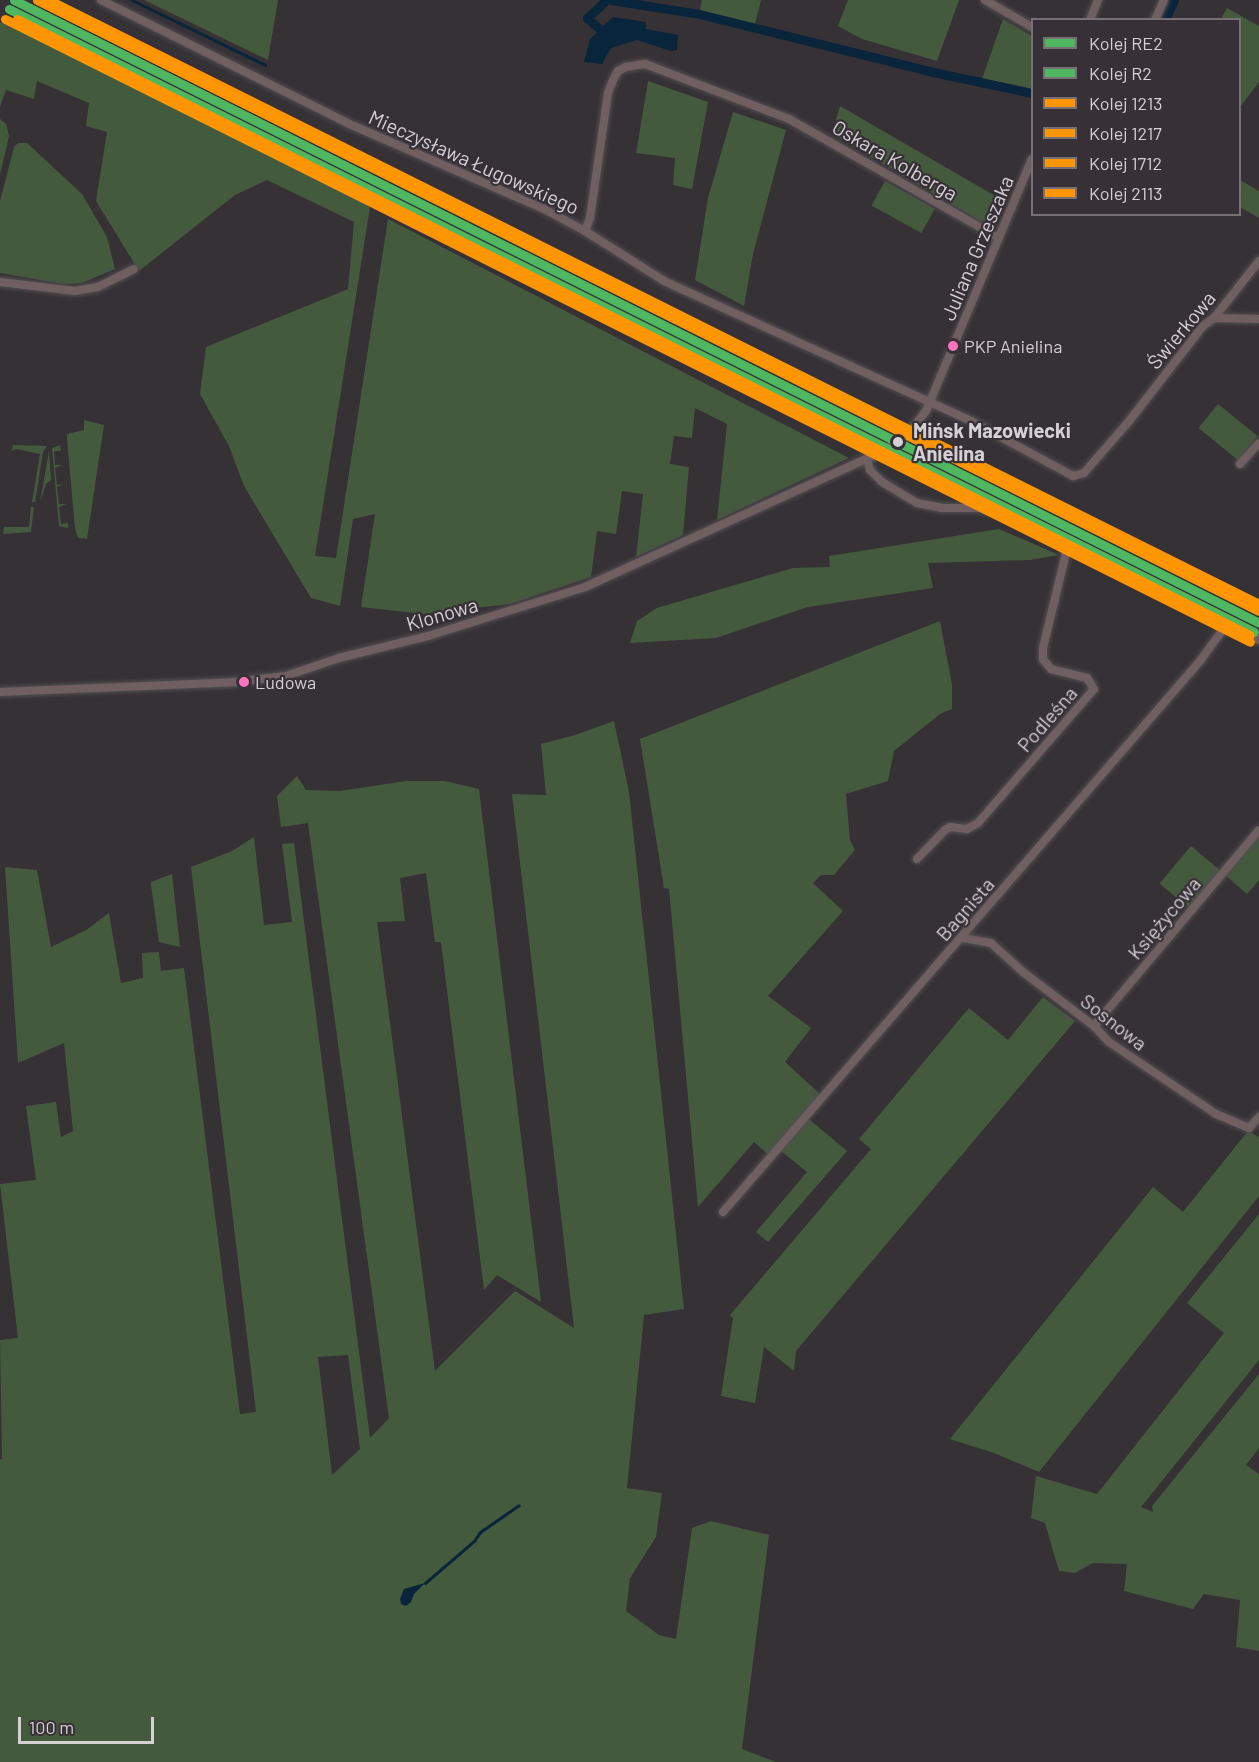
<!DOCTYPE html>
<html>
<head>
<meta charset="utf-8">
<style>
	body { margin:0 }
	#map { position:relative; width:1259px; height:1762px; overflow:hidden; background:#363135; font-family:Barlow,sans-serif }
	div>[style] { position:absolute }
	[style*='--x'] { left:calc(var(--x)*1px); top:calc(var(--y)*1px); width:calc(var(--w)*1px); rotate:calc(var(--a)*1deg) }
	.green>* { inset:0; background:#445a3d; transform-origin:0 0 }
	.water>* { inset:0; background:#08253c }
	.stream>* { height:3px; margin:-1.5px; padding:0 1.5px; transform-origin:1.5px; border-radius:1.5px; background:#08253c }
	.canal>* { height:9px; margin:-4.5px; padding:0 4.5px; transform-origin:4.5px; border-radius:4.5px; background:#08253c }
	.roads { filter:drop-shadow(0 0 2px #524e51) drop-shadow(0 0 2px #524e51) }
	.minor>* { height:8px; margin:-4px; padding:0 4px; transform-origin:4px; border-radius:4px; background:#6f5f60 }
	.rail-1>* { height:9px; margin:-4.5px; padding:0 4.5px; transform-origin:4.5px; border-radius:4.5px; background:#4fb75f }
	.rail-2>* { height:9px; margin:-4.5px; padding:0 4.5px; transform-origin:4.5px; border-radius:4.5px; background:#4fb75f }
	.rail-3>* { height:9px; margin:-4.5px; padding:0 4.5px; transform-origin:4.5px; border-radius:4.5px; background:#ff9500 }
	.rail-4>* { height:9px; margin:-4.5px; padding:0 4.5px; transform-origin:4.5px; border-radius:4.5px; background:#ff9500 }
	.rail-5>* { height:9px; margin:-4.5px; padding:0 4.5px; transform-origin:4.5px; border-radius:4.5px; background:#ff9500 }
	.rail-6>* { height:9px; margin:-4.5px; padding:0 4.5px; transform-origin:4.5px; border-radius:4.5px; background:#ff9500 }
	.dots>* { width:16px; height:16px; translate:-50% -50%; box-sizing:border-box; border:3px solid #373036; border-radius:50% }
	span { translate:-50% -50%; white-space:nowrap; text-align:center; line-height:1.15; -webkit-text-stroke:4.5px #373036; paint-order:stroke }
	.bus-label { font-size:18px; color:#d4d0d4 }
	.left { translate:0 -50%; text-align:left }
	.street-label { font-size:20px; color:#d4d0d4 }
	.stop-label { font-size:20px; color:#d4d0d4; font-weight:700 }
	.legend { position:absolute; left:1031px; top:18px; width:210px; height:198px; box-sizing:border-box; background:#373036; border:2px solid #767075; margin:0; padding:8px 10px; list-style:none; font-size:18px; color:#d4d0d4 }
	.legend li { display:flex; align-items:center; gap:12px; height:30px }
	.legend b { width:30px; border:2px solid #767075 }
	.scale { position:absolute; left:18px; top:1717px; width:136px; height:27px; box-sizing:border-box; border:3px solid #d4d0d4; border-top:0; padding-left:8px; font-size:18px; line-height:21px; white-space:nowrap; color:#d4d0d4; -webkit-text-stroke:4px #373036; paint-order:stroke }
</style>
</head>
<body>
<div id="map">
	<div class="green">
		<i style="clip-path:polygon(144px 0,278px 0,268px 60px)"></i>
		<i style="clip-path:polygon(702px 0,761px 0,755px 24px,700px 10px)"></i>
		<i style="clip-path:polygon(848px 0,959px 0,937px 61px,862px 39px,838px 26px)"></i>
		<i style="clip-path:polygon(1227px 8px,1259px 26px,1259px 82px,1240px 107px,1240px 20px,1221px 19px)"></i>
		<i style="clip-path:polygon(1003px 19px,1032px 36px,1032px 90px,982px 79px)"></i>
		<i style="clip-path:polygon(0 22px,190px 112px,319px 176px,370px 207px,315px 556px,336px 558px,388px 219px,849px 458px,717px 520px,727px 424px,695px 408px,692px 438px,674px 436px,670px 464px,689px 467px,683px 535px,636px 557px,643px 494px,622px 491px,616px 534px,597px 531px,591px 577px,510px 604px,424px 614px,361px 607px,375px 514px,353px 519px,340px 606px,311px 598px,244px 486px,229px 446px,200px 394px,206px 347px,348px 289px,354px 222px,267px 180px,235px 195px,139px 271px,96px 201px,107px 132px,86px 126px,89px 103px,37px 81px,34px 99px,6px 90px,0 107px)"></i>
		<i style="clip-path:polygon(648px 81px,708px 102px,692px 189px,673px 185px,675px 158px,636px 153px)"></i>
		<i style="clip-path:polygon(840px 106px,997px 197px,987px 220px,982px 222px,832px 134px)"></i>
		<i style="clip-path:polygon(733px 112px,786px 130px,753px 254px,744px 306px,695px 280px,708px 198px)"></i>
		<i style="clip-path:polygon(0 119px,6px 124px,9px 136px,0 175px)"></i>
		<i style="clip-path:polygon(18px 143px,27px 143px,82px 194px,107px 237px,115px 269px,82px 283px,63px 284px,0 273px,0 201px,14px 147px)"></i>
		<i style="clip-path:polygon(1240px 180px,1259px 191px,1259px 218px,1240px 207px)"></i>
		<i style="left:885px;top:181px;width:57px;height:28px;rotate:29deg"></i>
		<i style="left:1218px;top:404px;width:51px;height:31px;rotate:39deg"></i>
		<i style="clip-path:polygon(84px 420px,104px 425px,87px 539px,78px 538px,75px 528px,67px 439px,67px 434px,84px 430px)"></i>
		<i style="clip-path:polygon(13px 445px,47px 446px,43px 452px,35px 502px,32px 502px,40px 454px,16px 449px,12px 451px)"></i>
		<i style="clip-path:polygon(60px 445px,61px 451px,54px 451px,55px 465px,62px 465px,55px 468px,57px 485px,64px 484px,57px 487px,59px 504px,66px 504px,59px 507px,61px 524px,68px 523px,68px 528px,59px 526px,52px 448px)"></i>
		<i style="clip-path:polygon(49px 451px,51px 480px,46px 484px,40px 502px)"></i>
		<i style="clip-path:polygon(31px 507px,34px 507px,31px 532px,3px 534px,4px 527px,29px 527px)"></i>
		<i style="clip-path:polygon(999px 529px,1059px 555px,1030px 560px,928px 563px,933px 588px,808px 607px,716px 638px,630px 643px,637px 621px,657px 608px,793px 568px,830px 567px,829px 556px)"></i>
		<i style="clip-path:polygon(940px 621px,952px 685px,952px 709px,940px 714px,894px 751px,888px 781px,846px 794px,850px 840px,855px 850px,834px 875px,821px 875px,813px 883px,843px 911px,768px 996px,811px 1028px,785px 1062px,821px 1095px,770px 1156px,754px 1142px,698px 1207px,669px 889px,664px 888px,640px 739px)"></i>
		<i style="clip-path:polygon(evenodd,614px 721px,629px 792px,684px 1309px,644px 1315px,627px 1488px,662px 1493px,656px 1537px,630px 1578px,626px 1611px,659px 1635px,676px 1639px,692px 1528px,711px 1521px,769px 1535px,742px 1749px,776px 1762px,0 1762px,0 1459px,2px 1459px,0 1340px,18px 1338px,0 1184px,36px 1180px,26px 1106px,56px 1102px,61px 1137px,73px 1131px,64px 1043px,18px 1063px,5px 867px,37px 870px,51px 947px,86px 930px,109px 913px,121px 983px,143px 978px,142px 953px,159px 952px,161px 971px,184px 968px,240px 1414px,256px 1412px,191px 867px,232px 851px,254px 837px,264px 925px,292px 922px,282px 844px,294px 843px,370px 1438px,389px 1418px,308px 823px,281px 827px,277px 796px,297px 776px,306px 790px,340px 791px,406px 781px,445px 781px,479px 789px,541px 1302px,497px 1275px,484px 1290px,441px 942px,435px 942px,426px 873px,400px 878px,405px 921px,377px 922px,435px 1371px,515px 1291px,574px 1328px,512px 794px,546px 795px,541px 744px,575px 735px,614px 721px,348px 1355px,360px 1449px,332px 1475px,318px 1357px,348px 1355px)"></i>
		<i style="clip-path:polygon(1259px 836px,1259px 880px,1247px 894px,1226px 876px)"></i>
		<i style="left:1191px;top:846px;width:38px;height:49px;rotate:40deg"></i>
		<i style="clip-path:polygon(172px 874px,180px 947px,159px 942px,151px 885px,151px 882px)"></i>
		<i style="clip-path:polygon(1043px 997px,1075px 1021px,796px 1351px,794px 1371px,764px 1347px,755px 1403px,721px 1396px,733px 1318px,730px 1315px,871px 1149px,859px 1139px,969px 1008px,1008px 1040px)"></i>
		<i style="clip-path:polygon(809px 1119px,847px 1151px,768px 1242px,756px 1232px,807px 1172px,781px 1151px)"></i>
		<i style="clip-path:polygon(1248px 1131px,1259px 1137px,1259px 1196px,1039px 1472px,994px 1453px,950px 1439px,1153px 1187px,1183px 1212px)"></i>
		<i style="clip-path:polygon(1259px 1214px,1259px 1360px,1141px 1507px,1153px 1512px,1152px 1506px,1259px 1374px,1259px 1448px,1246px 1465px,1259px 1474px,1259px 1651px,1236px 1647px,1240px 1600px,1204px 1594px,1193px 1609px,1124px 1591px,1127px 1564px,1093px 1563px,1075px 1573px,1059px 1571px,1045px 1523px,1031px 1518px,1036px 1476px,1097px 1494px,1224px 1333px,1187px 1303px)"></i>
	</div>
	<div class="water">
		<i style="clip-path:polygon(613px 17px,646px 22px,646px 29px,678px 35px,677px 50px,671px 51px,637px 40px,611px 48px,602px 64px,584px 62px,590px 39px)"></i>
		<i style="clip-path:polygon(425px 1583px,414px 1594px,411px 1602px,406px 1606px,401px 1604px,400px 1599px,404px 1589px)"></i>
	</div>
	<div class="stream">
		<i style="--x:132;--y:0;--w:148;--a:26"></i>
		<i style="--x:425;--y:1583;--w:65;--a:-40.6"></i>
		<i style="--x:474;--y:1541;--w:11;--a:-56"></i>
		<i style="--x:480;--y:1532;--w:47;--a:-34.7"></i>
	</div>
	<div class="canal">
		<i style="--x:611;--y:0;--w:89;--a:9"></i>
		<i style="--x:699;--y:14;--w:241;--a:13.9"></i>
		<i style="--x:933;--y:72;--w:101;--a:12"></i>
		<i style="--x:1165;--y:20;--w:22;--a:-66"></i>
		<i style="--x:600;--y:29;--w:17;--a:-140"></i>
		<i style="--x:587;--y:18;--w:26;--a:-43"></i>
	</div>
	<div class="roads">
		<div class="minor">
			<i style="--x:101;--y:0;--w:283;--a:26.5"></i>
			<i style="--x:354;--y:126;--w:207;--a:23.6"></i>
			<i style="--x:544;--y:209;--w:47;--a:28.2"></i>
			<i style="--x:585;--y:231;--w:93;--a:32.3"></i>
			<i style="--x:664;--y:281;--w:337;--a:24.5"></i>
			<i style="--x:971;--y:421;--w:116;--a:28.3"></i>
			<i style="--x:1073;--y:476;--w:11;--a:-15"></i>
			<i style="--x:1084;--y:473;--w:70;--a:-49"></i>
			<i style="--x:1130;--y:420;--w:119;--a:-52.2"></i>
			<i style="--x:1203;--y:326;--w:14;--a:-36"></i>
			<i style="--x:1214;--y:318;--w:73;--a:-51.7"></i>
			<i style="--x:985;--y:0;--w:54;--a:29.9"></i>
			<i style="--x:1090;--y:20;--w:22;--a:-68"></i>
			<i style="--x:1155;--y:20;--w:22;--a:-66"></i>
			<i style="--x:585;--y:231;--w:14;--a:-69"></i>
			<i style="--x:590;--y:218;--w:126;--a:-81.8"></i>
			<i style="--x:608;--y:93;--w:14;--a:-69"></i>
			<i style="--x:613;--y:80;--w:10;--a:-61"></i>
			<i style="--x:618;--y:71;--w:9;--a:-27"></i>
			<i style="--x:626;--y:67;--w:19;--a:-9"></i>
			<i style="--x:645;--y:64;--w:154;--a:20.9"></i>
			<i style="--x:789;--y:119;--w:241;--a:29.5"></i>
			<i style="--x:0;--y:282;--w:76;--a:6.8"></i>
			<i style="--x:75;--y:291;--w:23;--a:-10"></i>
			<i style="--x:98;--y:287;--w:40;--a:-26.6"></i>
			<i style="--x:1214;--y:318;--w:45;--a:1.3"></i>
			<i style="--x:867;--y:459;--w:11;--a:75"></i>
			<i style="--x:870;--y:470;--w:17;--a:45"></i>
			<i style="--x:882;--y:482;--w:41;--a:31"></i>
			<i style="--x:917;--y:503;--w:25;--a:11"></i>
			<i style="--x:942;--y:508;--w:38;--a:0"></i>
			<i style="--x:980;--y:508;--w:23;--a:13"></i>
			<i style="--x:1002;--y:513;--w:287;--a:26.3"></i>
			<i style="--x:1240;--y:464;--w:28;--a:-48"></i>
			<i style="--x:0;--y:692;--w:235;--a:-2.4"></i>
			<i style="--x:235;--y:682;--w:51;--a:-6.7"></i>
			<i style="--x:286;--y:676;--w:56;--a:-18.8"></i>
			<i style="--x:339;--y:658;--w:92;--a:-13.9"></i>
			<i style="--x:428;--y:636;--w:164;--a:-17.3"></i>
			<i style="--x:585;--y:587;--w:331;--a:-24.5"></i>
			<i style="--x:886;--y:450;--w:30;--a:-37"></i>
			<i style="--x:910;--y:432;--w:26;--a:-53"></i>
			<i style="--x:926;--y:411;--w:273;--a:-67.2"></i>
			<i style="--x:917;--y:859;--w:40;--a:-46"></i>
			<i style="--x:945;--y:830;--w:6;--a:-31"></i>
			<i style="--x:950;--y:827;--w:17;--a:7"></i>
			<i style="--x:967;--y:829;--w:13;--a:-29"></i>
			<i style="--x:978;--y:823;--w:177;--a:-49.1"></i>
			<i style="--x:1094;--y:689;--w:13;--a:-122"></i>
			<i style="--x:1087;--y:678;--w:37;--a:-166"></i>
			<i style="--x:1051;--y:669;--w:13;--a:-129"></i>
			<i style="--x:1043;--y:659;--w:11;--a:-90"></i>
			<i style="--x:1043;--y:648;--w:106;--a:-76.4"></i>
			<i style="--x:963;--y:938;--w:28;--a:10"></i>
			<i style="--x:991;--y:943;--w:43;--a:42.2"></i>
			<i style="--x:1023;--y:972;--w:89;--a:37.3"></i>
			<i style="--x:1094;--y:1026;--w:22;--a:47"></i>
			<i style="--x:1109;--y:1042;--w:129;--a:33.9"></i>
			<i style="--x:1216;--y:1114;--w:36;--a:23"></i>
			<i style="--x:1249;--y:1128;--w:15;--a:-48"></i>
			<i style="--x:1094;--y:1026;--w:256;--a:-49.9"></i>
			<i style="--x:723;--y:1212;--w:729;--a:-49.12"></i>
			<i style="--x:1200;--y:661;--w:46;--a:-53.9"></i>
		</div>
	</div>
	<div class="rail-1">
		<i style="--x:14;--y:0;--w:1392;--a:26.58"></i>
	</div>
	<div class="rail-2">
		<i style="--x:9;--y:9;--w:1392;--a:26.58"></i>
	</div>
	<div class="rail-3">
		<i style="--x:37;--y:0;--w:1366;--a:26.57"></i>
	</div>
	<div class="rail-4">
		<i style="--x:5;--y:19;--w:1392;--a:26.58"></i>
	</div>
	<div class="rail-5">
		<i style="--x:49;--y:0;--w:1352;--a:26.53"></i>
	</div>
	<div class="rail-6">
		<i style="--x:17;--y:19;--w:1378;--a:26.55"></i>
	</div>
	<div class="dots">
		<i style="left:953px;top:346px;background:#fc73be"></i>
		<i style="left:898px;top:442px;background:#d4d0d4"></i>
		<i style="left:244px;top:682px;background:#fc73be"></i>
	</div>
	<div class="bus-label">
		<span class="left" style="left:964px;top:346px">PKP Anielina</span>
		<span class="left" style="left:255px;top:682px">Ludowa</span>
	</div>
	<div class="street-label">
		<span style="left:895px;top:160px;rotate:30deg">Oskara Kolberga</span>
		<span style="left:474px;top:162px;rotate:24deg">Mieczysława Ługowskiego</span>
		<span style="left:977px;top:248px;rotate:-67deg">Juliana Grzeszaka</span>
		<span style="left:1181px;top:330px;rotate:-50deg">Świerkowa</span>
		<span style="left:442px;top:614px;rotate:-16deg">Klonowa</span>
		<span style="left:1047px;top:719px;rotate:-49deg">Podleśna</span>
		<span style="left:965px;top:909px;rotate:-49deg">Bagnista</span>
		<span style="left:1164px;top:918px;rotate:-50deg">Księżycowa</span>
		<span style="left:1114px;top:1022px;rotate:38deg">Sosnowa</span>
	</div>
	<div class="stop-label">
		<span class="left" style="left:913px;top:442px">Mińsk Mazowiecki<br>Anielina</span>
	</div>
	<ul class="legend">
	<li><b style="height:8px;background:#4fb75f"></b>Kolej RE2</li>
	<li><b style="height:8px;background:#4fb75f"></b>Kolej R2</li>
	<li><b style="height:8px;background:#ff9500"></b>Kolej 1213</li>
	<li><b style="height:8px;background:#ff9500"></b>Kolej 1217</li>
	<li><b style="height:8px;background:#ff9500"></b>Kolej 1712</li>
	<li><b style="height:8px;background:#ff9500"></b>Kolej 2113</li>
	</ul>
	<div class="scale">100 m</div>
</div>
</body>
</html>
